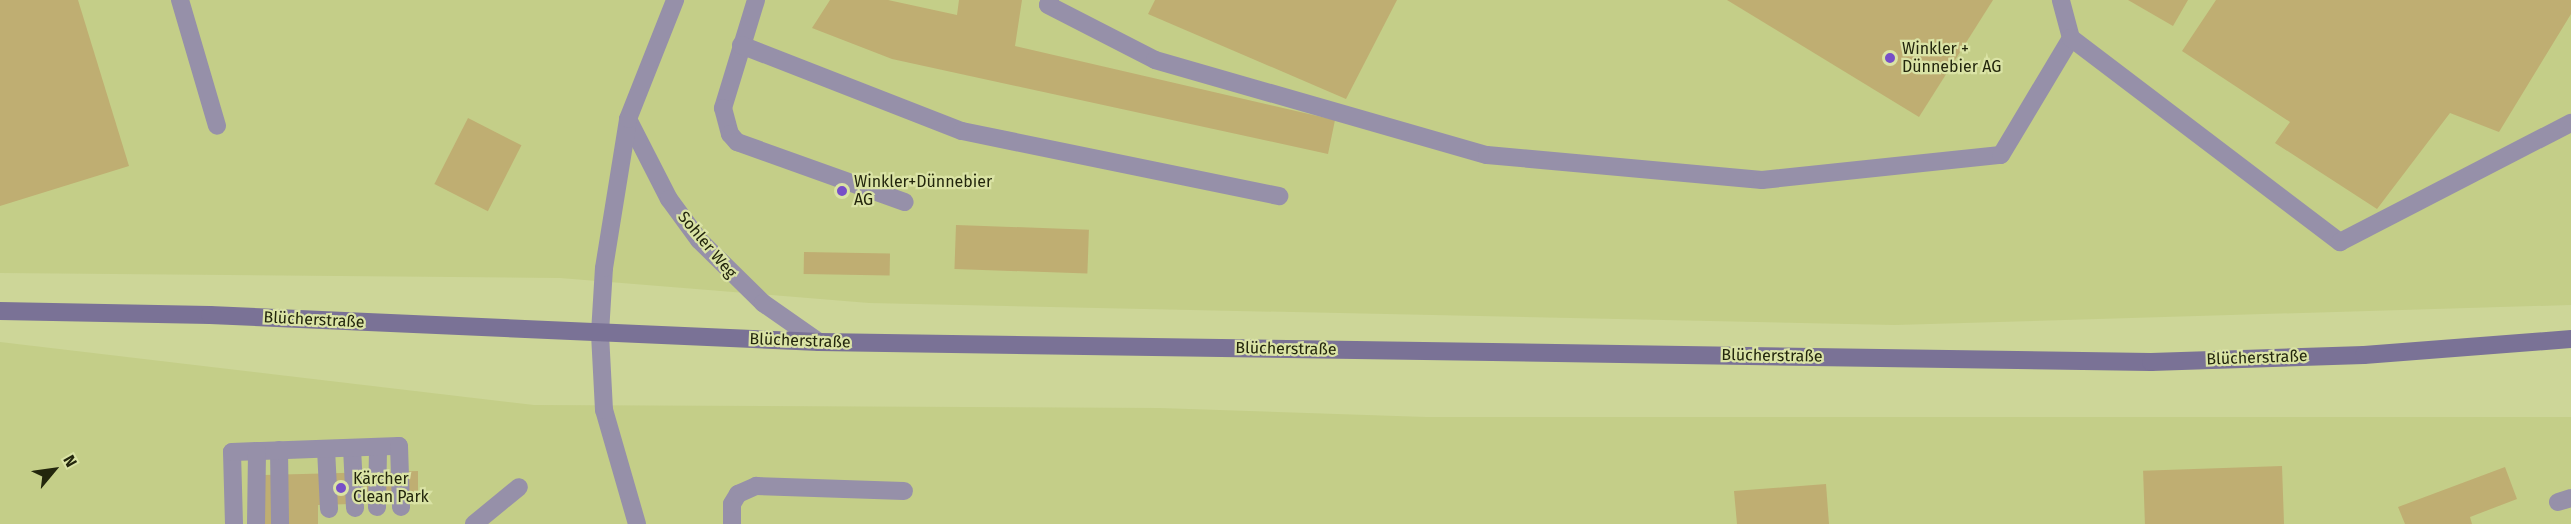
<!DOCTYPE html>
<html>
<head>
<meta charset="utf-8">
<style>
	body { margin:0 }
	#map { position:relative; width:2571px; height:524px; overflow:hidden; background:#cdd698; font-family:"Fira Sans",sans-serif }
	div>[style] { position:absolute }
	[style*='--x'] { left:calc(var(--x)*1px); top:calc(var(--y)*1px); width:calc(var(--w)*1px); rotate:calc(var(--a)*1deg) }
	.built>* { inset:0; background:#c4ce88 }
	.building>* { inset:0; background:#bfae72; transform-origin:0 0 }
	.lane>* { height:18px; margin:-9px; padding:0 9px; transform-origin:9px; border-radius:9px; background:#9690a9 }
	.street>* { height:18px; margin:-9px; padding:0 9px; transform-origin:9px; border-radius:9px; background:#9690a9 }
	.secondary>* { height:18px; margin:-9px; padding:0 9px; transform-origin:9px; border-radius:9px; background:#7a7296 }
	.dots>* { width:16px; height:16px; translate:-50% -50%; box-sizing:border-box; border:3px solid #dae3a5; border-radius:50% }
	span { translate:-50% -50%; white-space:nowrap; text-align:center; line-height:1.15; -webkit-text-stroke:4.5px #dae3a5; paint-order:stroke }
	.poi-label { font-size:16px; color:#23260d }
	.left { translate:0 -50%; text-align:left }
	.street-label { font-size:16px; color:#23260d }
	.north { position:absolute; left:24px; top:440px; width:60px; height:60px; -webkit-text-stroke:4px #dae3a5; paint-order:stroke; rotate:61deg; font-size:16px; font-weight:700; line-height:24px; text-align:center; color:#23260d }
	.north::after { content:''; display:block; margin:auto; width:21px; height:27px; background:#23260d; clip-path:polygon(50% 0,100% 100%,50% 72%,0 100%) }
</style>
</head>
<body>
<div id="map">
	<div class="built">
		<i style="clip-path:polygon(0 0,2571px 0,2571px 305px,1895px 325px,869px 303px,560px 278px,0 273px)"></i>
		<i style="clip-path:polygon(0 342px,534px 405px,1159px 408px,1426px 417px,2571px 417px,2571px 524px,0 524px)"></i>
	</div>
	<div class="building">
		<i style="clip-path:polygon(0 0,78px 0,129px 166px,0 206px)"></i>
		<i style="clip-path:polygon(830px 0,888px 0,957px 15px,959px 0,1022px 0,1015px 46px,1335px 120px,1328px 154px,892px 59px,812px 28px)"></i>
		<i style="clip-path:polygon(1155px 0,1397px 0,1346px 99px,1148px 14px)"></i>
		<i style="clip-path:polygon(1727px 0,1993px 0,1919px 117px)"></i>
		<i style="clip-path:polygon(2128px 0,2188px 0,2173px 26px)"></i>
		<i style="clip-path:polygon(2216px 0,2571px 0,2571px 14px,2499px 132px,2450px 113px,2377px 209px,2275px 143px,2290px 122px,2182px 51px)"></i>
		<i style="left:468px;top:118px;width:60px;height:74px;rotate:27deg"></i>
		<i style="left:956px;top:225px;width:133px;height:44px;rotate:2deg"></i>
		<i style="left:804px;top:252px;width:86px;height:22px;rotate:1deg"></i>
		<i style="left:2282px;top:466px;width:58px;height:139px;rotate:88deg"></i>
		<i style="clip-path:polygon(2505px 467px,2517px 499px,2470px 517px,2472px 524px,2405px 524px,2398px 507px)"></i>
		<i style="clip-path:polygon(418px 471px,418px 502px,318px 505px,318px 524px,265px 524px,264px 475px)"></i>
		<i style="clip-path:polygon(1826px 484px,1829px 524px,1737px 524px,1734px 491px)"></i>
	</div>
	<div class="lane">
		<i style="--x:180;--y:0;--w:131;--a:73.6"></i>
		<i style="--x:756;--y:0;--w:113;--a:107"></i>
		<i style="--x:723;--y:108;--w:27;--a:75"></i>
		<i style="--x:730;--y:134;--w:11;--a:49"></i>
		<i style="--x:737;--y:142;--w:178;--a:19.7"></i>
		<i style="--x:1050;--y:0;--w:5;--a:112"></i>
		<i style="--x:1048;--y:5;--w:120;--a:27.2"></i>
		<i style="--x:1155;--y:60;--w:345;--a:16"></i>
		<i style="--x:1487;--y:155;--w:276;--a:5.2"></i>
		<i style="--x:1762;--y:180;--w:240;--a:-6"></i>
		<i style="--x:2001;--y:155;--w:136;--a:-59.1"></i>
		<i style="--x:2071;--y:38;--w:39;--a:-105"></i>
		<i style="--x:2071;--y:38;--w:338;--a:37.2"></i>
		<i style="--x:2340;--y:242;--w:260;--a:-27.3"></i>
		<i style="--x:741;--y:45;--w:237;--a:21.3"></i>
		<i style="--x:962;--y:131;--w:324;--a:11.6"></i>
		<i style="--x:352;--y:448;--w:60;--a:87.1"></i>
		<i style="--x:326;--y:449;--w:60;--a:87.1"></i>
		<i style="--x:279;--y:450;--w:74;--a:89.2"></i>
		<i style="--x:2558;--y:502;--w:14;--a:-17"></i>
		<i style="--x:377;--y:507;--w:60;--a:-89"></i>
		<i style="--x:234;--y:524;--w:72;--a:-91.6"></i>
		<i style="--x:232;--y:452;--w:167;--a:-2.1"></i>
		<i style="--x:399;--y:446;--w:61;--a:88.1"></i>
		<i style="--x:256;--y:524;--w:73;--a:-89.2"></i>
		<i style="--x:474;--y:524;--w:58;--a:-39.4"></i>
		<i style="--x:732;--y:524;--w:20;--a:-90"></i>
		<i style="--x:732;--y:504;--w:12;--a:-59"></i>
		<i style="--x:738;--y:494;--w:20;--a:-24"></i>
		<i style="--x:756;--y:486;--w:148;--a:1.9"></i>
	</div>
	<div class="street">
		<i style="--x:628;--y:119;--w:90;--a:62.9"></i>
		<i style="--x:669;--y:199;--w:51;--a:53.8"></i>
		<i style="--x:699;--y:240;--w:90;--a:44.5"></i>
		<i style="--x:763;--y:303;--w:68;--a:34.9"></i>
		<i style="--x:637;--y:524;--w:119;--a:-106.1"></i>
		<i style="--x:604;--y:410;--w:77;--a:-93"></i>
		<i style="--x:600;--y:333;--w:65;--a:-86.5"></i>
		<i style="--x:604;--y:268;--w:151;--a:-80.8"></i>
		<i style="--x:628;--y:119;--w:128;--a:-68.4"></i>
	</div>
	<div class="secondary">
		<i style="--x:0;--y:311;--w:210;--a:1.1"></i>
		<i style="--x:210;--y:315;--w:610;--a:2.54"></i>
		<i style="--x:819;--y:342;--w:1332;--a:0.86"></i>
		<i style="--x:2151;--y:362;--w:213;--a:-1.9"></i>
		<i style="--x:2364;--y:355;--w:208;--a:-4.4"></i>
	</div>
	<div class="dots">
		<i style="left:1890px;top:58px;background:#774fc8"></i>
		<i style="left:842px;top:191px;background:#774fc8"></i>
		<i style="left:341px;top:488px;background:#774fc8"></i>
	</div>
	<div class="poi-label">
		<span class="left" style="left:1902px;top:58px">Winkler +<br>Dünnebier AG</span>
		<span class="left" style="left:854px;top:191px">Winkler+Dünnebier<br>AG</span>
		<span class="left" style="left:353px;top:488px">Kärcher<br>Clean Park</span>
	</div>
	<div class="street-label">
		<span style="left:707px;top:245px;rotate:50deg">Sohler Weg</span>
		<span style="left:314px;top:320px;rotate:3deg">Blücherstraße</span>
		<span style="left:800px;top:341px;rotate:2deg">Blücherstraße</span>
		<span style="left:1286px;top:349px;rotate:1deg">Blücherstraße</span>
		<span style="left:1772px;top:356px;rotate:1deg">Blücherstraße</span>
		<span style="left:2257px;top:358px;rotate:-2deg">Blücherstraße</span>
	</div>
	<div class="north">N</div>
</div>
</body>
</html>
